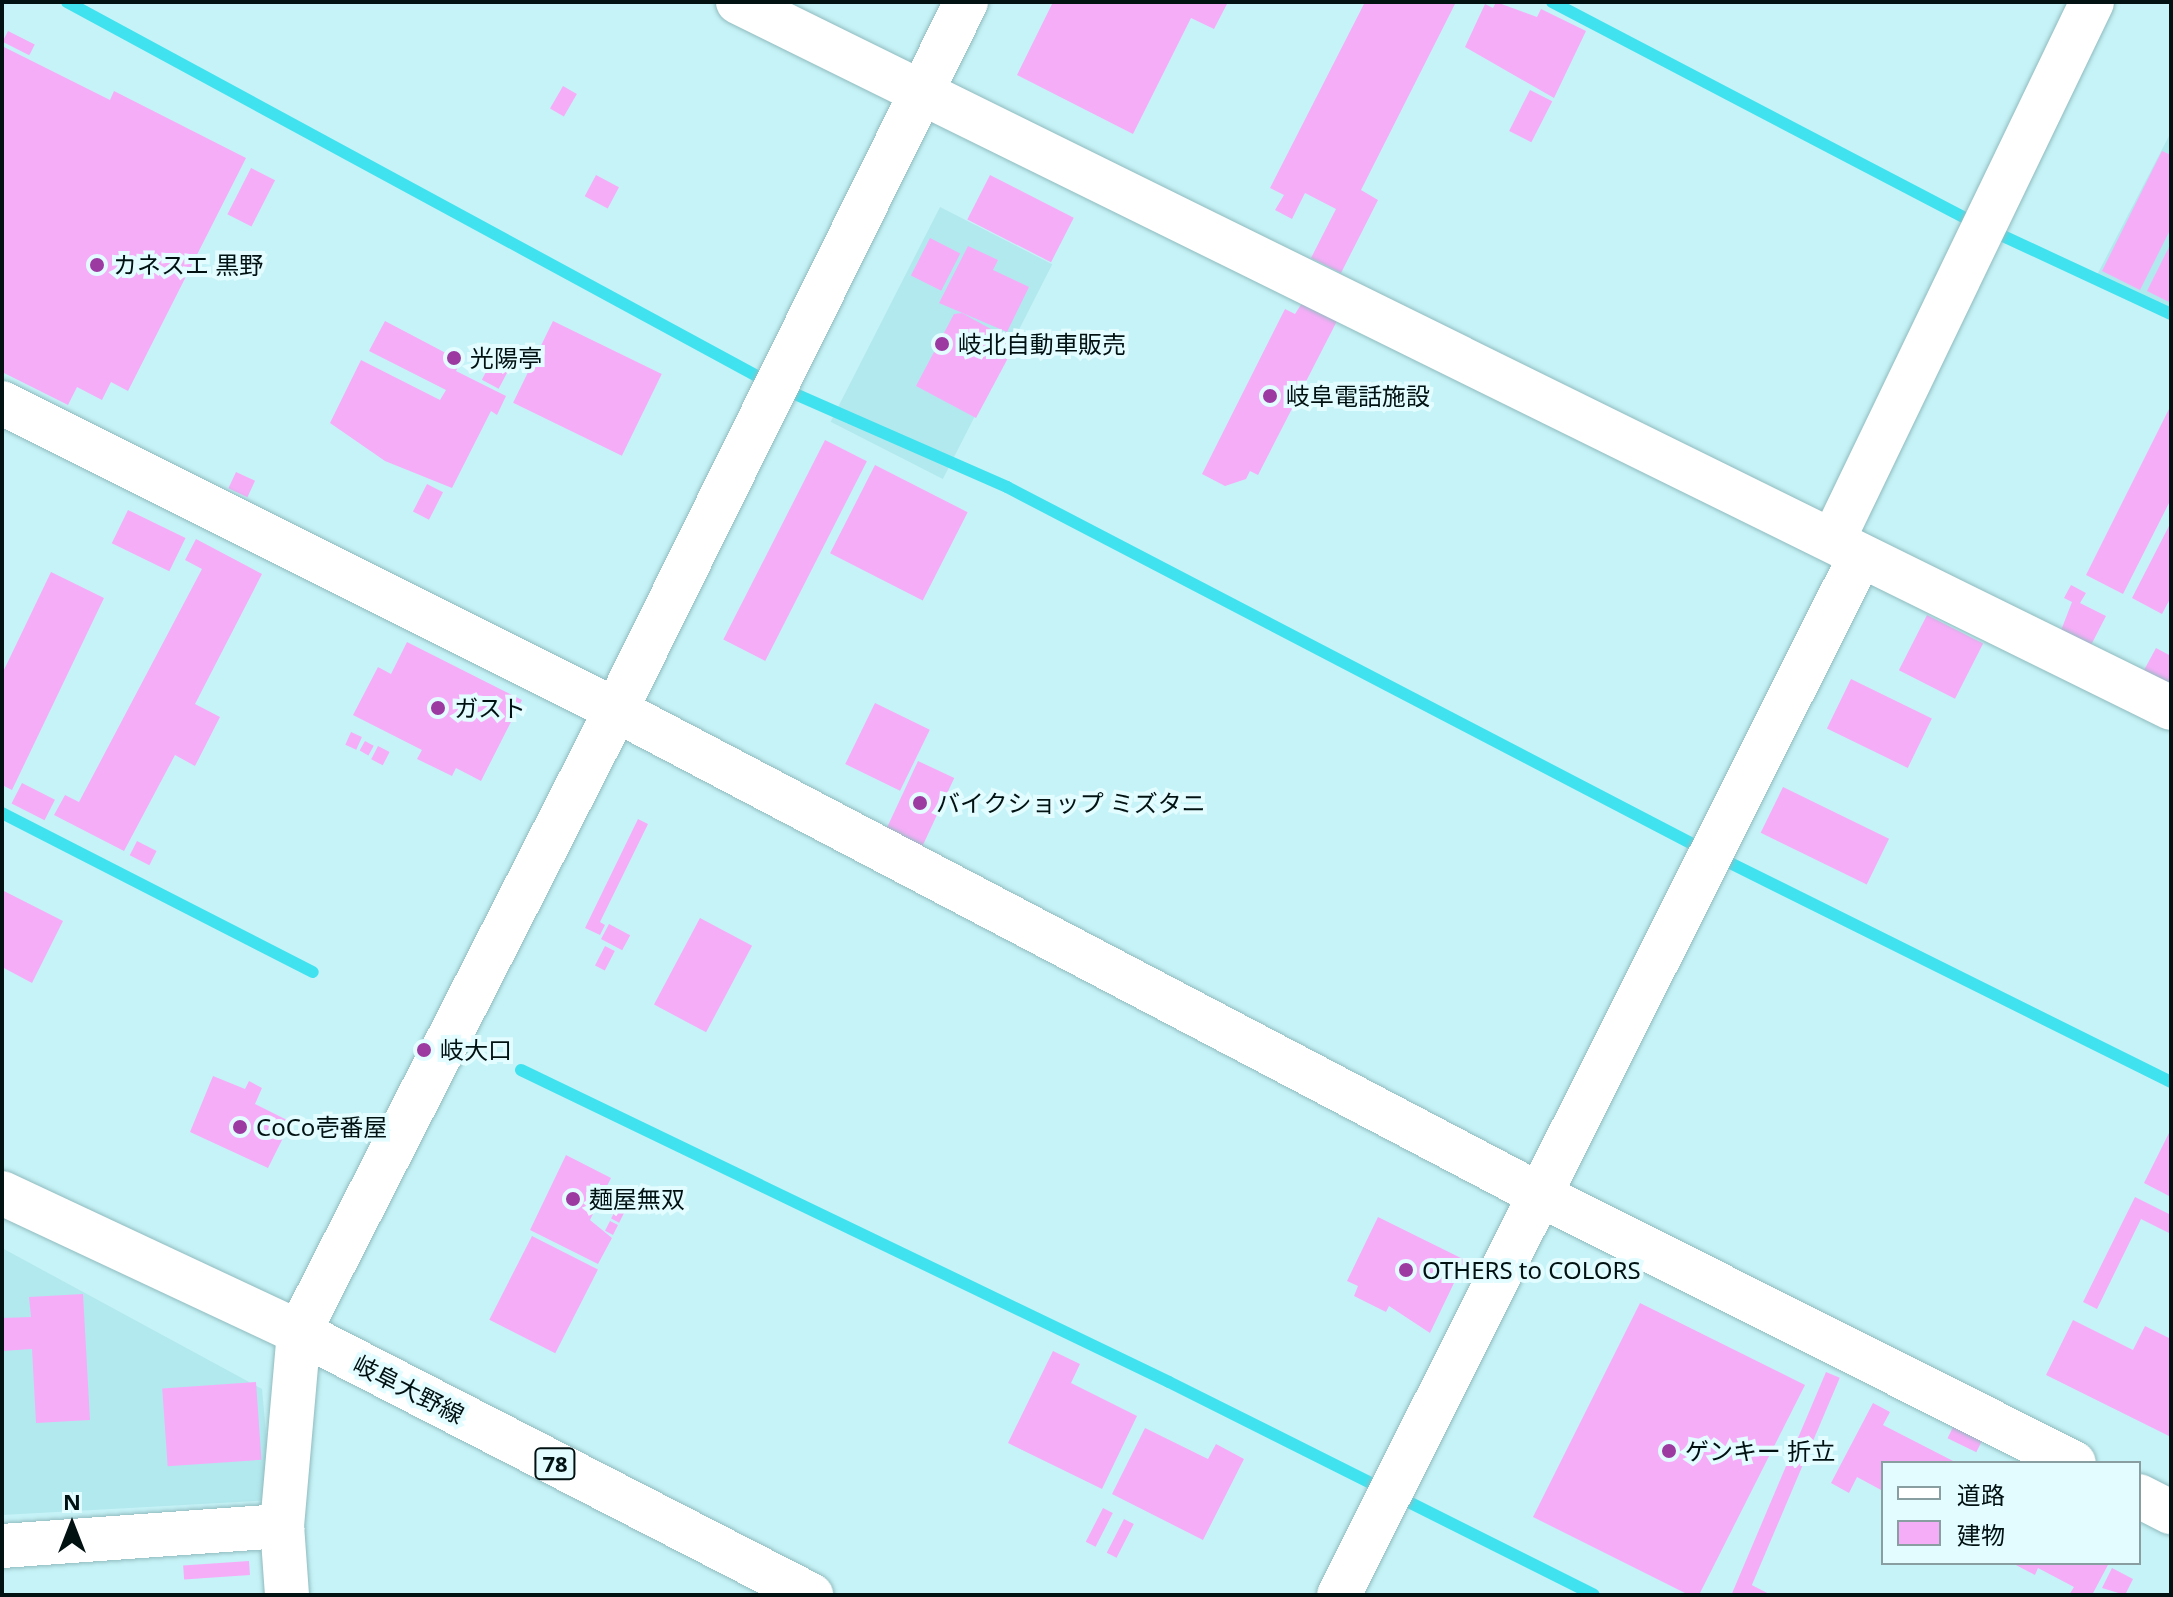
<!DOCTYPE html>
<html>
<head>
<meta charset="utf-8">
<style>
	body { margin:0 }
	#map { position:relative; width:2173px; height:1597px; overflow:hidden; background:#c6f3f7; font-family:"Noto Sans","Noto Sans JP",sans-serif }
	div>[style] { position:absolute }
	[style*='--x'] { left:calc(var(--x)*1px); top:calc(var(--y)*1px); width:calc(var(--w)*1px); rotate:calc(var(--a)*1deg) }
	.built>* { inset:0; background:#b2e9ee; transform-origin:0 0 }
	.stream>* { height:12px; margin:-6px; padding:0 6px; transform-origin:6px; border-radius:6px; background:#41e2ef }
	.building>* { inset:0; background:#f6adf8; transform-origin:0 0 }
	.roads { filter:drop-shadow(0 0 2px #90bbbf) drop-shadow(0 0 2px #90bbbf) }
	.street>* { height:44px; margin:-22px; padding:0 22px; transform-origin:22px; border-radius:22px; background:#fff }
	.secondary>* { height:44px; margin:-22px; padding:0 22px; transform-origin:22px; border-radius:22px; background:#fff }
	.primary>* { height:44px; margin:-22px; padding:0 22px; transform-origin:22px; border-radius:22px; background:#fff }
	.dots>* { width:22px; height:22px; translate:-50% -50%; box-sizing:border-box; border:4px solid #e2fcff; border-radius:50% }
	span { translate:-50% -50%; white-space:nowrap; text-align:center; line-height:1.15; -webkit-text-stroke:8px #e2fcff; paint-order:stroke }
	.shield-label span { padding:2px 6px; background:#e2fcff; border:2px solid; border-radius:6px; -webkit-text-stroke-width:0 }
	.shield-label { font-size:22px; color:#021112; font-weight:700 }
	.poi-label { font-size:24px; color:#021112 }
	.left { translate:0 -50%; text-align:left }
	.street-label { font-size:24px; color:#021112 }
	.frame { position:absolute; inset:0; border:4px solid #021112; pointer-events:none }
	.legend { position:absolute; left:1881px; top:1461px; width:260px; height:104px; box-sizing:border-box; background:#e2fcff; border:2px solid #889ea0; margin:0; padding:10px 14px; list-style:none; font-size:24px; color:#021112 }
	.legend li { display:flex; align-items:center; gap:16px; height:40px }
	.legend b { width:40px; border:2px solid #889ea0 }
	.north { position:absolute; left:32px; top:1485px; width:80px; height:80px; -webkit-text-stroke:6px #e2fcff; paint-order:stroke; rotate:0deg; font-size:22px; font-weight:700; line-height:32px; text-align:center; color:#021112 }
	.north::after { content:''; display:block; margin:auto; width:28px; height:36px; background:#021112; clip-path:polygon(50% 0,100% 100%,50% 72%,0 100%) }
</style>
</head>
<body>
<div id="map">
	<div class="built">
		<i style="clip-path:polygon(2171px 132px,2171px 316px,2096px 277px)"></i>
		<i style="left:940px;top:207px;width:126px;height:241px;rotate:27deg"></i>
		<i style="clip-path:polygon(2px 1248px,262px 1389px,272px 1500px,2px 1515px)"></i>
	</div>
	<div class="stream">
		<i style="--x:67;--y:2;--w:800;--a:28.46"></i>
		<i style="--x:770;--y:383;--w:259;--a:23.7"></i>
		<i style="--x:1007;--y:487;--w:784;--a:27.51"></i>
		<i style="--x:1702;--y:849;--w:524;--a:26.42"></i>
		<i style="--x:1552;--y:2;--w:477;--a:27.6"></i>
		<i style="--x:1975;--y:223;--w:216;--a:24.9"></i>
		<i style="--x:2;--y:813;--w:349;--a:27.1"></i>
		<i style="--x:521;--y:1070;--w:719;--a:25.71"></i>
		<i style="--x:1169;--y:1382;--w:475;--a:26.6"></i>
	</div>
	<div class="building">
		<i style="clip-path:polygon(1053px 2px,1228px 2px,1214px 29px,1191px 18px,1133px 134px,1017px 75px)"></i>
		<i style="clip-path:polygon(1365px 2px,1456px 2px,1361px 190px,1378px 200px,1341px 273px,1311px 258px,1336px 209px,1305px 193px,1292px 219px,1275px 210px,1284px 195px,1270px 188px)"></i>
		<i style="clip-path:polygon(1496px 2px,1537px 17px,1541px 9px,1586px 31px,1554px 98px,1465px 47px,1485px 4px,1493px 8px)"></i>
		<i style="left:8px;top:31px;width:30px;height:12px;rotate:27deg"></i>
		<i style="clip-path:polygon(2px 46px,110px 100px,114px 91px,246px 158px,128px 391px,111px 382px,102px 400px,77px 387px,68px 405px,2px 372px)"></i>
		<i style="left:563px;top:86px;width:16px;height:26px;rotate:30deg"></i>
		<i style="left:1530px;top:90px;width:25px;height:46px;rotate:27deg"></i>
		<i style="clip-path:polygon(2162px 151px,2171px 155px,2171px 228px,2140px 290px,2102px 271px)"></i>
		<i style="left:251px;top:168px;width:27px;height:52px;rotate:27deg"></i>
		<i style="left:596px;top:175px;width:26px;height:24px;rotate:28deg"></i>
		<i style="left:990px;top:175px;width:94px;height:50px;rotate:27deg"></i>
		<i style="left:930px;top:238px;width:34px;height:42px;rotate:27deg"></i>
		<i style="clip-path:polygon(2171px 243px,2171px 303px,2147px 291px)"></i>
		<i style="clip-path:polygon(968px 246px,998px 260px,993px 270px,1029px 287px,1007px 332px,939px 303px)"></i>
		<i style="clip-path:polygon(1302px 303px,1337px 321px,1258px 475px,1250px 471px,1246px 479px,1225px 486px,1202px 474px,1285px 309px,1295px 314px)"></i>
		<i style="clip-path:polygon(962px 313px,1016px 343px,976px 418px,916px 386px,954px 314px)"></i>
		<i style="clip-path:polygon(385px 321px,461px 361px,456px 371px,506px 396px,497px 415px,491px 411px,452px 488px,385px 461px,330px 423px,361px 360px,440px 400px,446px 390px,369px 351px)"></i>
		<i style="left:553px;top:321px;width:121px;height:91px;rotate:26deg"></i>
		<i style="left:495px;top:355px;width:19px;height:28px;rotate:28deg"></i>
		<i style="clip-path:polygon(2171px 405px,2171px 499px,2123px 594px,2086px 575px)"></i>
		<i style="left:825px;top:440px;width:47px;height:224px;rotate:27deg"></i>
		<i style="left:875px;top:465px;width:104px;height:99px;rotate:27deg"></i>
		<i style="left:236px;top:472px;width:21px;height:18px;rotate:25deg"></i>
		<i style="left:427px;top:484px;width:18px;height:31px;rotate:27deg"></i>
		<i style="left:128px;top:510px;width:64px;height:37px;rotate:26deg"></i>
		<i style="clip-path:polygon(2171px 522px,2171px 597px,2162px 614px,2132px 598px)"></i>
		<i style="clip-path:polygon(196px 539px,262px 574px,195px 704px,220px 717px,195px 766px,175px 755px,124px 851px,54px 815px,65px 795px,79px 802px,202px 569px,185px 560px)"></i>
		<i style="clip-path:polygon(51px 572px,104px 598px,12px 790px,2px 785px,2px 674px)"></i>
		<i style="clip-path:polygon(2071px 585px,2086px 593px,2080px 603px,2106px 616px,2089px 649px,2060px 633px,2072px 602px,2064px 598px)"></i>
		<i style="left:1927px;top:615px;width:63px;height:62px;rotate:27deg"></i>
		<i style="clip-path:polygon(407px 642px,522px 700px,481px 781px,456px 768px,452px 776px,417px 759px,422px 750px,353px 715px,378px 667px,391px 674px)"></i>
		<i style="clip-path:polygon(2156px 648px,2171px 656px,2171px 686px,2143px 672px)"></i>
		<i style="left:1851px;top:679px;width:90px;height:55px;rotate:26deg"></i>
		<i style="left:875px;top:703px;width:61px;height:68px;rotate:26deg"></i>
		<i style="left:351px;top:732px;width:12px;height:14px;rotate:24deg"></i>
		<i style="left:365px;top:741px;width:10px;height:11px;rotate:29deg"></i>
		<i style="left:378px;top:746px;width:13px;height:15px;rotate:27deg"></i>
		<i style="left:918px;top:761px;width:40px;height:76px;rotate:25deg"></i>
		<i style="left:22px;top:783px;width:37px;height:23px;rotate:27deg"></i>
		<i style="left:1783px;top:787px;width:118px;height:51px;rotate:26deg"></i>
		<i style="clip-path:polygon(638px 819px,648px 824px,600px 922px,605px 925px,600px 935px,585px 928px)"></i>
		<i style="left:137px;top:841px;width:22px;height:16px;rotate:27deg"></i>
		<i style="clip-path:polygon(2px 890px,63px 921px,32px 983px,2px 967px)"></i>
		<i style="left:700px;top:918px;width:59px;height:98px;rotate:28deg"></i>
		<i style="left:609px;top:924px;width:24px;height:17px;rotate:28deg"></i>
		<i style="left:605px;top:946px;width:11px;height:22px;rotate:27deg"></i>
		<i style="clip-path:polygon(213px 1076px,245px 1089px,249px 1081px,262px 1088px,255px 1104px,291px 1122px,268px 1168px,190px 1132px)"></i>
		<i style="clip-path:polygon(2171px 1129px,2171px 1197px,2144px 1183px)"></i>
		<i style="clip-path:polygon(566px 1155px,611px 1178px,590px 1220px,612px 1238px,598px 1264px,530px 1230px)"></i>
		<i style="clip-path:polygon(2135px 1197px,2171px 1215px,2171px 1234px,2141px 1219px,2097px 1309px,2083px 1302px)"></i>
		<i style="left:617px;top:1207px;width:9px;height:13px;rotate:27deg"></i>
		<i style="clip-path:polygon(1378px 1217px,1465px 1260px,1430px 1333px,1389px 1306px,1386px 1312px,1354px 1296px,1358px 1286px,1347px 1281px)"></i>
		<i style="left:610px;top:1221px;width:9px;height:11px;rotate:27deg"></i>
		<i style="left:532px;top:1236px;width:74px;height:94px;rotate:27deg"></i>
		<i style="clip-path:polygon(83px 1294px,90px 1420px,36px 1423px,32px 1349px,2px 1351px,2px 1318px,31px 1317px,29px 1297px)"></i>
		<i style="clip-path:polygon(1640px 1303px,1805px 1385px,1699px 1595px,1689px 1595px,1533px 1517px)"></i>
		<i style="clip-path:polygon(2073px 1320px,2133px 1350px,2145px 1326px,2171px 1339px,2171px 1437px,2046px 1375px)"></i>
		<i style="clip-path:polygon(1053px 1351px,1080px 1364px,1071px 1383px,1137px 1416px,1102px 1489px,1008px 1443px)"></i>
		<i style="left:1826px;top:1372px;width:15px;height:249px;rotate:23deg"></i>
		<i style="left:256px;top:1382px;width:78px;height:94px;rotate:86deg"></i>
		<i style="clip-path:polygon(1873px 1403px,1890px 1412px,1883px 1425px,1957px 1463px,1883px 1463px,1883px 1491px,1857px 1477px,1849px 1493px,1831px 1483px)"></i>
		<i style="left:1955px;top:1423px;width:32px;height:17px;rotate:26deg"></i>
		<i style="clip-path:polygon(1145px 1428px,1208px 1459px,1216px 1444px,1244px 1459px,1203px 1540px,1112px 1494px)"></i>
		<i style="left:1103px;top:1508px;width:11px;height:38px;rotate:27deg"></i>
		<i style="left:1124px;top:1519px;width:11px;height:38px;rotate:27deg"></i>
		<i style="left:249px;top:1561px;width:14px;height:66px;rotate:86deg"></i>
		<i style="clip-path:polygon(2012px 1563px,2109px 1563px,2092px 1595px,2069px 1595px,2074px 1587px,2038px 1568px,2035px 1575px)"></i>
		<i style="clip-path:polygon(2112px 1568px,2133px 1579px,2125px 1595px,2102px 1588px)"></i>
		<i style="clip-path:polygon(1744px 1581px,1771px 1595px,1737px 1595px)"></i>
	</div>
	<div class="roads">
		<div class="street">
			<i style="--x:738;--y:2;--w:1597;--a:26.23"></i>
			<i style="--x:2;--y:403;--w:686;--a:26.57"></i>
			<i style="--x:616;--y:710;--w:1046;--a:27.69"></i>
			<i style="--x:1542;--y:1196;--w:595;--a:26.65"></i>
			<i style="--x:1833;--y:540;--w:597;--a:-64.29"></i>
			<i style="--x:2139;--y:1496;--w:36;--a:27"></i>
			<i style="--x:2;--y:1546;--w:281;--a:-4.1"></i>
			<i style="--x:287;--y:1595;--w:69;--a:-94.1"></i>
			<i style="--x:282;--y:1526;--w:195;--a:-85"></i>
			<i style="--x:1339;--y:1595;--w:1161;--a:-63.35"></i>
		</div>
		<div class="secondary">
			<i style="--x:299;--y:1332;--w:698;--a:-62.99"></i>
			<i style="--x:616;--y:710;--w:790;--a:-63.69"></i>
		</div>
		<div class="primary">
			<i style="--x:2;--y:1193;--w:328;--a:25.1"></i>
			<i style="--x:299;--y:1332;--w:576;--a:27.19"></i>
		</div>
	</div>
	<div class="dots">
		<i style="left:97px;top:265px;background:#9c3aa1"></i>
		<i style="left:942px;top:344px;background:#9c3aa1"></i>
		<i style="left:454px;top:358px;background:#9c3aa1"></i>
		<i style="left:1270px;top:396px;background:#9c3aa1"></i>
		<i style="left:438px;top:708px;background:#9c3aa1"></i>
		<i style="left:920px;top:803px;background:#9c3aa1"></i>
		<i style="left:424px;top:1050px;background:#9c3aa1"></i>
		<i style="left:240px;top:1127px;background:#9c3aa1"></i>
		<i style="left:573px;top:1199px;background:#9c3aa1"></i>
		<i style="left:1406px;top:1270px;background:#9c3aa1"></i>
		<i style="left:1669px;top:1451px;background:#9c3aa1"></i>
	</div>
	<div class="shield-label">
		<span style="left:555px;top:1464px">78</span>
	</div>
	<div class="poi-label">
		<span class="left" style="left:113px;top:265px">カネスエ 黒野</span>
		<span class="left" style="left:958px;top:344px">岐北自動車販売</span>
		<span class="left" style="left:470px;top:358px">光陽亭</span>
		<span class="left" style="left:1286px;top:396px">岐阜電話施設</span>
		<span class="left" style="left:454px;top:708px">ガスト</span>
		<span class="left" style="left:936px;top:803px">バイクショップ ミズタニ</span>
		<span class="left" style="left:440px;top:1050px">岐大口</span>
		<span class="left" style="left:256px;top:1127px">CoCo壱番屋</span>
		<span class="left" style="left:589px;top:1199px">麺屋無双</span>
		<span class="left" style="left:1422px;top:1270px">OTHERS to COLORS</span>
		<span class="left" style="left:1685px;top:1451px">ゲンキー 折立</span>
	</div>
	<div class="street-label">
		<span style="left:409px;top:1389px;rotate:27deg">岐阜大野線</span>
	</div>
	<div class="frame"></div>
	<ul class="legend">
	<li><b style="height:10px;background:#fff"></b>道路</li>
	<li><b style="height:22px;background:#f6adf8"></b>建物</li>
	</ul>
	<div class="north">N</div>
</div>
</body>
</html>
